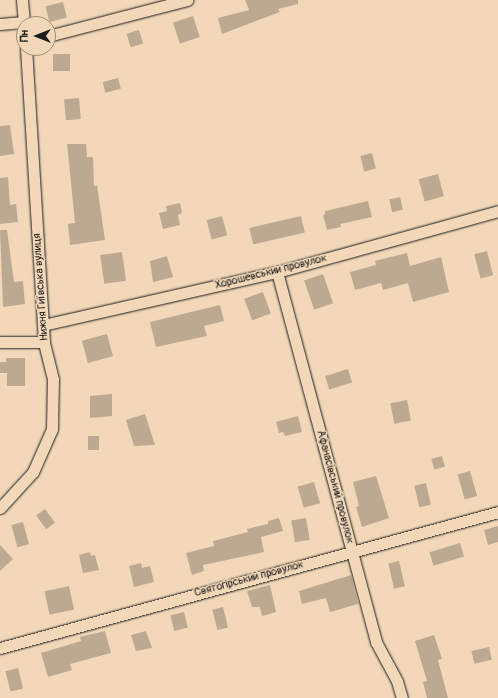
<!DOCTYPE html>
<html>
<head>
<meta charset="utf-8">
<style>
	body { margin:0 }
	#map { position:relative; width:498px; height:698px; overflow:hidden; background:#f2d8b9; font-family:Pangolin,sans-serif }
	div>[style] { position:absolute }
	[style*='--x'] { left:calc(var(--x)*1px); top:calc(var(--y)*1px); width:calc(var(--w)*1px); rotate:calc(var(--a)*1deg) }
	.building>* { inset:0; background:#bda992; transform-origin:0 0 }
	.roads { filter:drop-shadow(0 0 1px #1c1c1c) drop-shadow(0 0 1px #1c1c1c) }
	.street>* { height:11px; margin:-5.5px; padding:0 5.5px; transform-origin:5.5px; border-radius:5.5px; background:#f2d8b9 }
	span { translate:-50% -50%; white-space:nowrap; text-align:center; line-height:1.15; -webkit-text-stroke:3px #f2d8b9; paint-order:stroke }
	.street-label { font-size:11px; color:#1c1c1c }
	.north { position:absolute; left:16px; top:16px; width:40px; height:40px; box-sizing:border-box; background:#f2d8b9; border:1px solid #9c8d7a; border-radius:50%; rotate:270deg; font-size:11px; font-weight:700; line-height:16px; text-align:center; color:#1c1c1c }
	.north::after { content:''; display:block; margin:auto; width:14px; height:18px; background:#1c1c1c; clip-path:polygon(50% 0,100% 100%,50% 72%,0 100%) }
</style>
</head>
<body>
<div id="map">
	<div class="building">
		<i style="clip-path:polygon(245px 0,298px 0,298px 4px,278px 9px,280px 12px,222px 34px,218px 18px,249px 10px)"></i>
		<i style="left:63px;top:2px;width:16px;height:18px;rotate:76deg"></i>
		<i style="left:193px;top:16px;width:22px;height:21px;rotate:72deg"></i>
		<i style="left:139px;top:30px;width:14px;height:13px;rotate:73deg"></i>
		<i style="left:53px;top:54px;width:17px;height:17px"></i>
		<i style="left:118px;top:78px;width:11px;height:16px;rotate:75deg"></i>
		<i style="left:79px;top:98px;width:21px;height:15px;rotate:85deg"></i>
		<i style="clip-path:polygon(10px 125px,14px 154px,0 156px,0 126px)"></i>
		<i style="clip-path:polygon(67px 144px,86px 144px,87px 157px,93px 157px,94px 186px,97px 185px,105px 240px,70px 245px,68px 224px,75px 223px)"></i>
		<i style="left:372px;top:153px;width:16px;height:12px;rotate:76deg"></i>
		<i style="left:438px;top:174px;width:23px;height:20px;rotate:75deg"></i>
		<i style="clip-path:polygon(8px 177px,10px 205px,16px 204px,18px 222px,0 224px,0 178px)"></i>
		<i style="left:400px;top:197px;width:13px;height:11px;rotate:77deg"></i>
		<i style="clip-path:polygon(368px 201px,372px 217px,340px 224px,341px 227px,327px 230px,323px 215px,325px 215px,325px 211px)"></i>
		<i style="clip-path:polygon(180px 203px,182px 213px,178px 215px,180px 225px,163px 229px,159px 213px,167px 211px,166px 206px)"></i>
		<i style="left:222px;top:216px;width:20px;height:16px;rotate:75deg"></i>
		<i style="left:301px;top:216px;width:17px;height:53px;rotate:77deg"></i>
		<i style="clip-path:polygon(0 230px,7px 230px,14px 282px,23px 281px,25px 304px,3px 307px)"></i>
		<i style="left:487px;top:251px;width:25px;height:13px;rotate:76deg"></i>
		<i style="left:122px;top:252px;width:29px;height:22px;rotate:82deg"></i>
		<i style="clip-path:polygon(407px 253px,410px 266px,441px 257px,449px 292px,413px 302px,408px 283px,383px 290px,381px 283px,355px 290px,350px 272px,376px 265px,375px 261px)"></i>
		<i style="clip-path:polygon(167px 256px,173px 277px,153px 282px,150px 261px)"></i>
		<i style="left:323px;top:274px;width:31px;height:20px;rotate:71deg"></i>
		<i style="left:263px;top:292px;width:23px;height:20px;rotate:70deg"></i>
		<i style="clip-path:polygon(220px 305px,224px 321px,204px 326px,207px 336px,156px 347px,150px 322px)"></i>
		<i style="left:107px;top:334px;width:23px;height:26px;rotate:75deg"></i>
		<i style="clip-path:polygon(6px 358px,25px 358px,25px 386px,7px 386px,7px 373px,0 373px,0 362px,6px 362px)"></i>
		<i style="left:348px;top:369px;width:14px;height:24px;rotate:73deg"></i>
		<i style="clip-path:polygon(112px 394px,112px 416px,90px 418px,90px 396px)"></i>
		<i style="left:407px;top:400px;width:21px;height:17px;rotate:79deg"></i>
		<i style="clip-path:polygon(145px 414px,155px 445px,134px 446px,126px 420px)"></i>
		<i style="clip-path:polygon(298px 416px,302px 432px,285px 436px,283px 432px,279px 433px,276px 422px)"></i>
		<i style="left:88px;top:436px;width:11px;height:14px"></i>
		<i style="left:442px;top:456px;width:11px;height:11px;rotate:75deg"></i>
		<i style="left:470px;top:471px;width:26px;height:13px;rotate:74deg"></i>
		<i style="clip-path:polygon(376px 476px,389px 518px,362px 527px,356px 507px,359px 506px,353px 482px)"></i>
		<i style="left:314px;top:482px;width:22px;height:17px;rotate:74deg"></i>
		<i style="left:426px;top:483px;width:22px;height:12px;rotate:77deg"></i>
		<i style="left:45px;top:509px;width:17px;height:11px;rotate:54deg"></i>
		<i style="clip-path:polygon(279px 518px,283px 531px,261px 537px,264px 552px,203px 565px,204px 571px,192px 575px,186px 553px,214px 546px,213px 541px,248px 532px,247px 529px,268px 524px,268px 521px)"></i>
		<i style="left:306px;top:518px;width:22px;height:15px;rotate:80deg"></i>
		<i style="left:23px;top:522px;width:23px;height:12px;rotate:75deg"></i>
		<i style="clip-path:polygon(498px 526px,498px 542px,488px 545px,484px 530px)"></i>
		<i style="left:460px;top:543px;width:14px;height:32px;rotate:73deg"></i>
		<i style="clip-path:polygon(0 545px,13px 559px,0 571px)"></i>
		<i style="clip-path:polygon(90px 552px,91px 556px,95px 555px,99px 570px,83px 573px,79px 555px)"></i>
		<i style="left:399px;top:561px;width:26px;height:11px;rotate:77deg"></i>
		<i style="clip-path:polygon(141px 563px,142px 568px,150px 566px,154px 582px,134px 587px,129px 566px)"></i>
		<i style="clip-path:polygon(351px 575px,358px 604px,330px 612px,326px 598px,302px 604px,299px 591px)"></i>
		<i style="clip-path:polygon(270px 585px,276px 612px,262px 616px,260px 607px,252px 607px,247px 591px)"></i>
		<i style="left:69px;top:586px;width:24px;height:25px;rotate:78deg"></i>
		<i style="left:223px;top:607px;width:21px;height:11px;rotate:76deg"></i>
		<i style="left:184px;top:612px;width:16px;height:14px;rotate:76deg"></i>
		<i style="clip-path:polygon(105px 631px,111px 653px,70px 664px,72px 670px,48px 677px,41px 653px,81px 641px,80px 637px)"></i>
		<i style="clip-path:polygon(146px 631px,152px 648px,136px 651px,131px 635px)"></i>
		<i style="clip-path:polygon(434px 635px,442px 659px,438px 660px,448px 698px,427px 698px,423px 682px,427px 681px,415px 641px)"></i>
		<i style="left:489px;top:647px;width:13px;height:18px;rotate:77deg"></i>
		<i style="left:18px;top:668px;width:21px;height:13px;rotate:76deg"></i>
	</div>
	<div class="roads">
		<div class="street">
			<i style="--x:22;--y:0;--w:24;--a:85"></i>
			<i style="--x:0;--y:24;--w:24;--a:-5"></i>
			<i style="--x:48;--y:36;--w:144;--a:-14.5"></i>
			<i style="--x:277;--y:272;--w:383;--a:75"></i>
			<i style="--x:376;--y:642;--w:44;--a:61.7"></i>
			<i style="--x:397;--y:681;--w:18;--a:74"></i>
			<i style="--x:43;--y:325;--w:240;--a:-12.8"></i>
			<i style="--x:277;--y:272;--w:229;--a:-15.4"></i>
			<i style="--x:0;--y:342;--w:44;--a:0"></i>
			<i style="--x:0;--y:508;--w:49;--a:-47.5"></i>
			<i style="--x:33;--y:472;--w:47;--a:-66.2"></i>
			<i style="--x:52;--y:429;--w:50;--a:-88.9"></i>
			<i style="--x:53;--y:379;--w:38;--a:-104"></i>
			<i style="--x:44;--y:342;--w:295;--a:-93.5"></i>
			<i style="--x:0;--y:648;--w:516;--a:-15.27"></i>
		</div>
	</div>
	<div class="street-label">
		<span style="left:271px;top:272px;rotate:-14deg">Хорошевський провулок</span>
		<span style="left:41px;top:287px;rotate:-94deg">Нижня Гиївська вулиця</span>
		<span style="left:335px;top:487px;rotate:75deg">Афанасівський провулок</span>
		<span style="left:249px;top:579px;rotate:-15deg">Святогірський провулок</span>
	</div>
	<div class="north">Пн</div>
</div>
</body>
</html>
